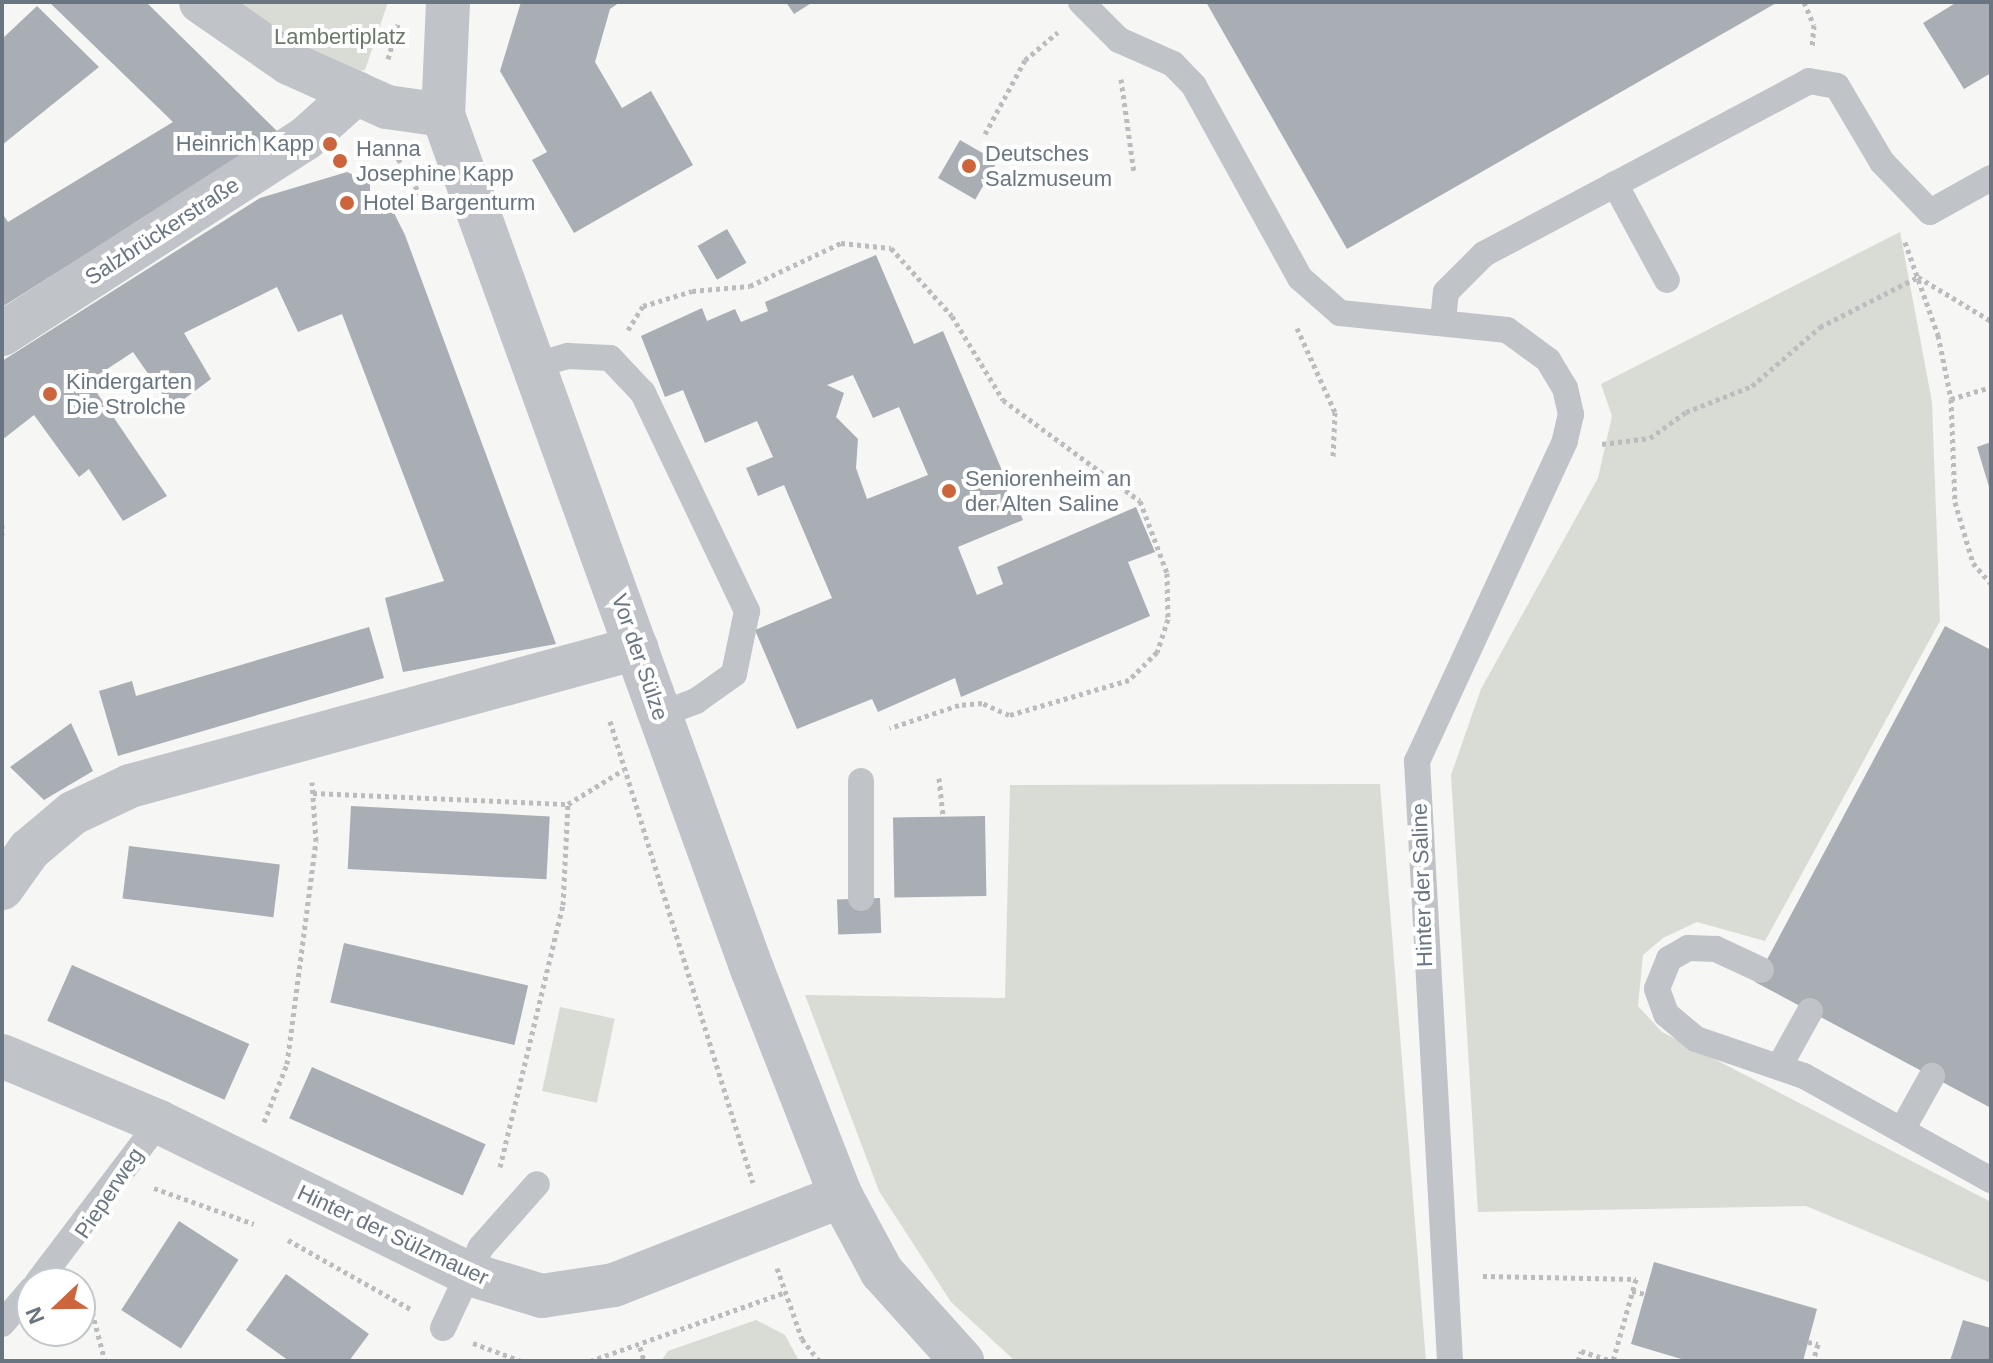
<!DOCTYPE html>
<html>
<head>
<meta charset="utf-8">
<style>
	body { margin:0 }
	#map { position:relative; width:1993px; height:1363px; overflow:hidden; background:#f6f6f4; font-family:Arial,sans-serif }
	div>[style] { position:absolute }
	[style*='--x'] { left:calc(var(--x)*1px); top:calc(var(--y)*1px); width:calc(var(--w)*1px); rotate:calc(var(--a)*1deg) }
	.green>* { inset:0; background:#d8dcd5; transform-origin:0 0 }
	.building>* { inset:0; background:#a8aeb3; transform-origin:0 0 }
	.path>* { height:5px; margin-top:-2.5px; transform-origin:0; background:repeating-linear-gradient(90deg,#babcbe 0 4px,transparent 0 8px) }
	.service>* { height:26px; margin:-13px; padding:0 13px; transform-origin:13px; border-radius:13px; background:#c0c3c7 }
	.minor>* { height:44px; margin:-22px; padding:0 22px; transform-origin:22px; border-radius:22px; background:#c0c3c7 }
	.dots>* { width:22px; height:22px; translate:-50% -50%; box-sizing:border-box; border:4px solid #fff; border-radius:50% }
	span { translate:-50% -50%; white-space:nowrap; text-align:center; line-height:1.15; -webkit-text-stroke:8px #fff; paint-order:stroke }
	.park-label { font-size:22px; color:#6a7967 }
	.poi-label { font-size:22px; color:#697581 }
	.right { translate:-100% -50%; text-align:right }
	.left { translate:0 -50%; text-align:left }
	.street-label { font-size:22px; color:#697581 }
	.frame { position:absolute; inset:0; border:4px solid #697581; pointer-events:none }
	.north { position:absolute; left:16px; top:1267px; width:80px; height:80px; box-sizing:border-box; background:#fff; border:2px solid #c3c8cd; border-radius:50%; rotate:248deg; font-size:22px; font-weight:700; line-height:32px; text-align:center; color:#697581 }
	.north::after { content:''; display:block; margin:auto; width:28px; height:36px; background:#cd653c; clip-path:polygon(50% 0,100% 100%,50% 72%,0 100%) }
</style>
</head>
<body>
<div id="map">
	<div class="green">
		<i style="clip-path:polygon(220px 2px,388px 2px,365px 70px,339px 74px)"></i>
		<i style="clip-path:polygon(1900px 232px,1932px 402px,1940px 621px,1765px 941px,1697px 922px,1663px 938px,1643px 955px,1638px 1006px,1662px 1032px,1991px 1202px,1991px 1283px,1806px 1206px,1478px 1212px,1451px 775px,1481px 689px,1598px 478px,1612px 416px,1601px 384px)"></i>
		<i style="clip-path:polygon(1380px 784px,1426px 1361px,1014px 1360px,951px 1302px,879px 1191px,805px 995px,1005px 998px,1010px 785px)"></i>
		<i style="left:560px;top:1007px;width:56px;height:86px;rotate:12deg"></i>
		<i style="clip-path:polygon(756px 1320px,785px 1335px,799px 1361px,661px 1361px,668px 1351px)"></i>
	</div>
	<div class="building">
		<i style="clip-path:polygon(49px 2px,146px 2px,279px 133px,2px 307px,2px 213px,8px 222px,173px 122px)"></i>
		<i style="clip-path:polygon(521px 2px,620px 2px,610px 9px,595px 62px,622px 108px,651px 91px,693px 165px,574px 233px,532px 160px,547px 152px,500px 71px)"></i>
		<i style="clip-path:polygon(786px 2px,813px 2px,794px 14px)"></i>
		<i style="clip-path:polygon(1206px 2px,1778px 2px,1347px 249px)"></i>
		<i style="clip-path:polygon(1957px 2px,1991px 2px,1991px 73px,1964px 89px,1923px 23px)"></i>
		<i style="clip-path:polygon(37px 6px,99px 67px,2px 145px,2px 39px)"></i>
		<i style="left:960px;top:140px;width:43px;height:44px;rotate:30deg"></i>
		<i style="clip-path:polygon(347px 172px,370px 182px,370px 195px,394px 213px,405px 235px,556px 644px,403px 672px,385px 598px,444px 581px,342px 314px,298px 332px,277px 287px,184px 333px,211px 379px,172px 408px,133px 352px,89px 381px,167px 496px,123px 521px,89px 469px,79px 477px,34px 415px,2px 440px,2px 361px,260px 198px)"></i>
		<i style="left:727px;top:229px;width:39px;height:34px;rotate:60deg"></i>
		<i style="clip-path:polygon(evenodd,876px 255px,914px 344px,943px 331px,1023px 520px,958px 547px,977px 595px,1003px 584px,997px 567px,1136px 507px,1155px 552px,1128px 562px,1150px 616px,961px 697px,955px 678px,878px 712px,872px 699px,797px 729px,755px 630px,832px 598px,784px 485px,758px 496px,746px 468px,773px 457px,757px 421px,705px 443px,683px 390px,665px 397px,641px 336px,702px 308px,707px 321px,735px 309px,741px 322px,768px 311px,765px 302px,876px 255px,853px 375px,873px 418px,899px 407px,928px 475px,867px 499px,856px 468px,858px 439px,836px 417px,844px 393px,827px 385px,853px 375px)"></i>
		<i style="clip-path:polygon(1991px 442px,1991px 489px,1990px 490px,1977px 447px)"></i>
		<i style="clip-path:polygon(1945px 626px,1991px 650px,1991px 1108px,1755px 982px)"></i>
		<i style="clip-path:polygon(369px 627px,384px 678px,118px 756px,99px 691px,132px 681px,136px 696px)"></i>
		<i style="clip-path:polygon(71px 723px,93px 771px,44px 800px,10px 767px)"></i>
		<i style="left:351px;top:806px;width:199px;height:63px;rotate:3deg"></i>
		<i style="left:985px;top:816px;width:80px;height:92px;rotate:89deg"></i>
		<i style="left:129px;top:846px;width:152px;height:53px;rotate:7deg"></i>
		<i style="left:880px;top:898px;width:35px;height:43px;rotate:88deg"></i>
		<i style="left:344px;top:943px;width:189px;height:61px;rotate:13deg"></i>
		<i style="left:72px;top:965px;width:194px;height:61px;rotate:24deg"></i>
		<i style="left:312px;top:1067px;width:190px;height:56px;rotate:24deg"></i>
		<i style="left:179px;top:1221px;width:71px;height:106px;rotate:33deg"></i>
		<i style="clip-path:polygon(1654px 1262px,1817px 1309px,1803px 1361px,1688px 1361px,1631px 1344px)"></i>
		<i style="clip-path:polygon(286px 1274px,369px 1334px,349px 1361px,289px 1361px,246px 1330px)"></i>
		<i style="clip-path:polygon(1963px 1320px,1991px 1328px,1991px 1361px,1950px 1361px)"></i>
	</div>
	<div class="path">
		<i style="--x:1804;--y:2;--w:25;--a:67"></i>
		<i style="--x:1814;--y:25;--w:22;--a:95"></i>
		<i style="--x:388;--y:59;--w:37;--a:-74"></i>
		<i style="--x:1121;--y:79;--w:95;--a:82.1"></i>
		<i style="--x:985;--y:134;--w:84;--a:-61.6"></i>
		<i style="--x:1025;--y:60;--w:43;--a:-40.3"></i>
		<i style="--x:394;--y:152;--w:49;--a:58.2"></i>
		<i style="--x:1905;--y:242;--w:99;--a:70.5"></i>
		<i style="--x:1938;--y:335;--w:65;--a:78.5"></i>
		<i style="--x:1951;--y:399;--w:103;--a:87.8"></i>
		<i style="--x:1955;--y:502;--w:64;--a:73.6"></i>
		<i style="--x:1973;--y:563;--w:28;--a:49"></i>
		<i style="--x:1297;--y:328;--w:92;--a:65.7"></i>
		<i style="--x:1335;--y:412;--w:46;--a:92.5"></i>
		<i style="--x:628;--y:330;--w:28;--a:-58"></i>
		<i style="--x:643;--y:306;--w:51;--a:-17"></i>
		<i style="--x:692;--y:291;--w:58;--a:-4.9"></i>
		<i style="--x:750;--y:286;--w:101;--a:-25.3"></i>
		<i style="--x:841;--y:243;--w:50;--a:5.7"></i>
		<i style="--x:891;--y:248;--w:91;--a:48.1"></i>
		<i style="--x:952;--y:316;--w:98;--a:58.7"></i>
		<i style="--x:1003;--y:400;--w:170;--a:36.4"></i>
		<i style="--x:1140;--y:501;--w:77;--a:69.4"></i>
		<i style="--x:1167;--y:573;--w:46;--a:88.8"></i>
		<i style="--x:1168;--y:619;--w:35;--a:108"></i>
		<i style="--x:1157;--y:652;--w:40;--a:135"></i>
		<i style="--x:1129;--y:680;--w:125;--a:163.7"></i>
		<i style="--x:1009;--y:715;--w:30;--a:-156"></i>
		<i style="--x:982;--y:703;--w:23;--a:175"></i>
		<i style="--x:959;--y:705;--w:73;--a:161.6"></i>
		<i style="--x:1951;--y:399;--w:42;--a:-16.7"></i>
		<i style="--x:1602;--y:444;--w:48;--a:-7.1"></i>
		<i style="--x:1650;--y:438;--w:44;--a:-35.8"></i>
		<i style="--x:1686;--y:412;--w:71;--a:-21.5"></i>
		<i style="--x:1752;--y:386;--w:90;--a:-40.9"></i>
		<i style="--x:1820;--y:327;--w:110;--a:-27"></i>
		<i style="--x:1918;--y:277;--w:85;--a:31.1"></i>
		<i style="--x:2;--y:525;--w:10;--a:90"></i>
		<i style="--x:610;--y:721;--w:483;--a:72.8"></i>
		<i style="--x:939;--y:778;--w:39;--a:84"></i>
		<i style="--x:313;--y:793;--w:255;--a:2.5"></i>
		<i style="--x:264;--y:1122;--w:62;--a:-68.4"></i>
		<i style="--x:287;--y:1064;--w:225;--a:-82.6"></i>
		<i style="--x:316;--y:841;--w:59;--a:-93.9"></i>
		<i style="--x:500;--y:1167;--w:269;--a:-76.5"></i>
		<i style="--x:563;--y:905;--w:101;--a:-87.2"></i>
		<i style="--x:568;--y:804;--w:65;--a:-31.7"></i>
		<i style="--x:154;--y:1188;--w:106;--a:19.8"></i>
		<i style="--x:288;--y:1240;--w:142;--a:29.4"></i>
		<i style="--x:777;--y:1268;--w:75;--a:70.6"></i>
		<i style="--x:802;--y:1339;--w:28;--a:52"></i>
		<i style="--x:1483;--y:1276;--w:153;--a:1.1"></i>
		<i style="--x:1636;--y:1279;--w:85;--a:105.7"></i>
		<i style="--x:84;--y:1281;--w:83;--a:75.3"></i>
		<i style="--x:1632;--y:1291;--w:13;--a:13"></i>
		<i style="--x:1808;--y:1342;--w:10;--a:11"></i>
		<i style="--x:1818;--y:1344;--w:18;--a:106"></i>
		<i style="--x:473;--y:1343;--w:51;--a:20.6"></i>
		<i style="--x:640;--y:1347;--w:15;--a:74"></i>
		<i style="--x:590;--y:1361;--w:205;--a:-19.4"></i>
		<i style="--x:1578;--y:1361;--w:10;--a:-73"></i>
		<i style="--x:1581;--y:1351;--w:33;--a:18"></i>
	</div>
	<div class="service">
		<i style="--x:1081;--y:2;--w:54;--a:45"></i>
		<i style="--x:1119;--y:40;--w:59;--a:24"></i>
		<i style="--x:1173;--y:64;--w:30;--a:46"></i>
		<i style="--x:1194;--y:86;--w:219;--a:61.1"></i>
		<i style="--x:1300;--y:278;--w:53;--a:41.2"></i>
		<i style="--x:1340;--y:313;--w:168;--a:5.8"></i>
		<i style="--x:1507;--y:330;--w:51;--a:36.2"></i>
		<i style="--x:1548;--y:360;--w:33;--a:59"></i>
		<i style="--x:1565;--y:388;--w:27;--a:77"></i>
		<i style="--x:1571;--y:414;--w:28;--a:103"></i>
		<i style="--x:1565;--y:441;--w:353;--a:114.8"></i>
		<i style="--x:1417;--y:761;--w:601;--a:86.85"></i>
		<i style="--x:1615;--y:184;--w:109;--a:61.6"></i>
		<i style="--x:1443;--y:320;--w:28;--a:-84"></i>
		<i style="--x:1446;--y:292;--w:54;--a:-45"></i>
		<i style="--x:1484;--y:254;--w:368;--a:-28"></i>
		<i style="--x:1809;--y:81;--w:28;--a:10"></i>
		<i style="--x:1837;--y:86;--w:88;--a:59.4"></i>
		<i style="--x:1882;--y:162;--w:69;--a:46.2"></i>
		<i style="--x:1930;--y:212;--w:70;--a:-29.1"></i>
		<i style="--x:536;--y:365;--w:33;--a:-16"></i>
		<i style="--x:568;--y:356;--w:42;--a:2.7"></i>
		<i style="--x:610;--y:358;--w:48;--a:46.7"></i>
		<i style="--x:643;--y:393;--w:242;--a:64.5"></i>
		<i style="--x:747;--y:611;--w:64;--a:101.7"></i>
		<i style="--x:734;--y:674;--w:47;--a:144.6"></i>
		<i style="--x:696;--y:701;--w:39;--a:159"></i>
		<i style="--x:861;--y:781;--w:117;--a:90"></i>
		<i style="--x:1761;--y:970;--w:50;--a:-155"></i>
		<i style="--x:1716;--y:949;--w:28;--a:-178"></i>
		<i style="--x:1688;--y:948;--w:22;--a:150"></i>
		<i style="--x:1669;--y:959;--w:32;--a:112"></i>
		<i style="--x:1657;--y:989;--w:27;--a:70"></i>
		<i style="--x:1666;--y:1014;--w:39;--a:40"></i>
		<i style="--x:1696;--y:1039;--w:114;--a:18.9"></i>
		<i style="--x:1804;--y:1076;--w:214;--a:29.1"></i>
		<i style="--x:1779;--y:1067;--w:64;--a:-61"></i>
		<i style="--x:1902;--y:1130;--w:62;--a:-60.9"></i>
		<i style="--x:37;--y:1283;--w:202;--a:-52.8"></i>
		<i style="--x:2;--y:1324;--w:46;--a:-49.4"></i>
		<i style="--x:443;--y:1328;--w:89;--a:-64.9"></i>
		<i style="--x:481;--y:1247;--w:84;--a:-48.4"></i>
	</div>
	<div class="minor">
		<i style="--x:201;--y:2;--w:107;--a:34.7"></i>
		<i style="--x:289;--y:63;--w:107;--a:24.2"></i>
		<i style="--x:387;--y:107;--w:57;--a:8.1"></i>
		<i style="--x:448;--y:2;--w:113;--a:92.5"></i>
		<i style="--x:443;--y:115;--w:908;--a:70.11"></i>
		<i style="--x:752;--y:969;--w:244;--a:68.6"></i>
		<i style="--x:841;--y:1196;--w:86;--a:61.7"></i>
		<i style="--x:882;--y:1272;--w:120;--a:48"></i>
		<i style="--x:2;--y:334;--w:360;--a:-32.8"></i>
		<i style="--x:305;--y:139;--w:69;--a:-42"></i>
		<i style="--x:2;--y:888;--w:47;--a:-54.6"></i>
		<i style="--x:29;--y:850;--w:57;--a:-40.1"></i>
		<i style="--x:73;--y:813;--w:63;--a:-25.3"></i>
		<i style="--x:130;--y:786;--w:525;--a:-15.23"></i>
		<i style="--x:2;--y:1056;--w:170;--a:22.8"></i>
		<i style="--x:159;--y:1122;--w:345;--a:26.1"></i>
		<i style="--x:469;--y:1274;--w:76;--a:16.8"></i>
		<i style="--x:542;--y:1296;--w:73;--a:-8.7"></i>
		<i style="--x:614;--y:1285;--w:244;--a:-21.4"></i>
	</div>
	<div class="dots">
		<i style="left:330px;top:144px;background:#cd653c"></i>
		<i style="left:340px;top:161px;background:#cd653c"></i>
		<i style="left:969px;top:166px;background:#cd653c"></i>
		<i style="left:347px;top:203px;background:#cd653c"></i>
		<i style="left:50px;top:394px;background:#cd653c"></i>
		<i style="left:949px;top:491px;background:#cd653c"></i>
	</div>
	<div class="park-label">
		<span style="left:340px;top:37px">Lambertiplatz</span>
	</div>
	<div class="poi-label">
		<span class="right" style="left:314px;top:144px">Heinrich Kapp</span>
		<span class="left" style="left:356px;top:161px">Hanna<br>Josephine Kapp</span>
		<span class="left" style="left:985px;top:166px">Deutsches<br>Salzmuseum</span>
		<span class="left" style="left:363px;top:203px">Hotel Bargenturm</span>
		<span class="left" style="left:66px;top:394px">Kindergarten<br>Die Strolche</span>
		<span class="left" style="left:965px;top:491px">Seniorenheim an<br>der Alten Saline</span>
	</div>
	<div class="street-label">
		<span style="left:162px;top:231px;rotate:-33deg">Salzbrückerstraße</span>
		<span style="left:640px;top:657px;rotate:71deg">Vor der Sülze</span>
		<span style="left:1422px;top:885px;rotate:-92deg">Hinter der Saline</span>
		<span style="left:109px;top:1193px;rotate:-56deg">Pieperweg</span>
		<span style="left:393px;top:1235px;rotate:25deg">Hinter der Sülzmauer</span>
	</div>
	<div class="frame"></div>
	<div class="north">N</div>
</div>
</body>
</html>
